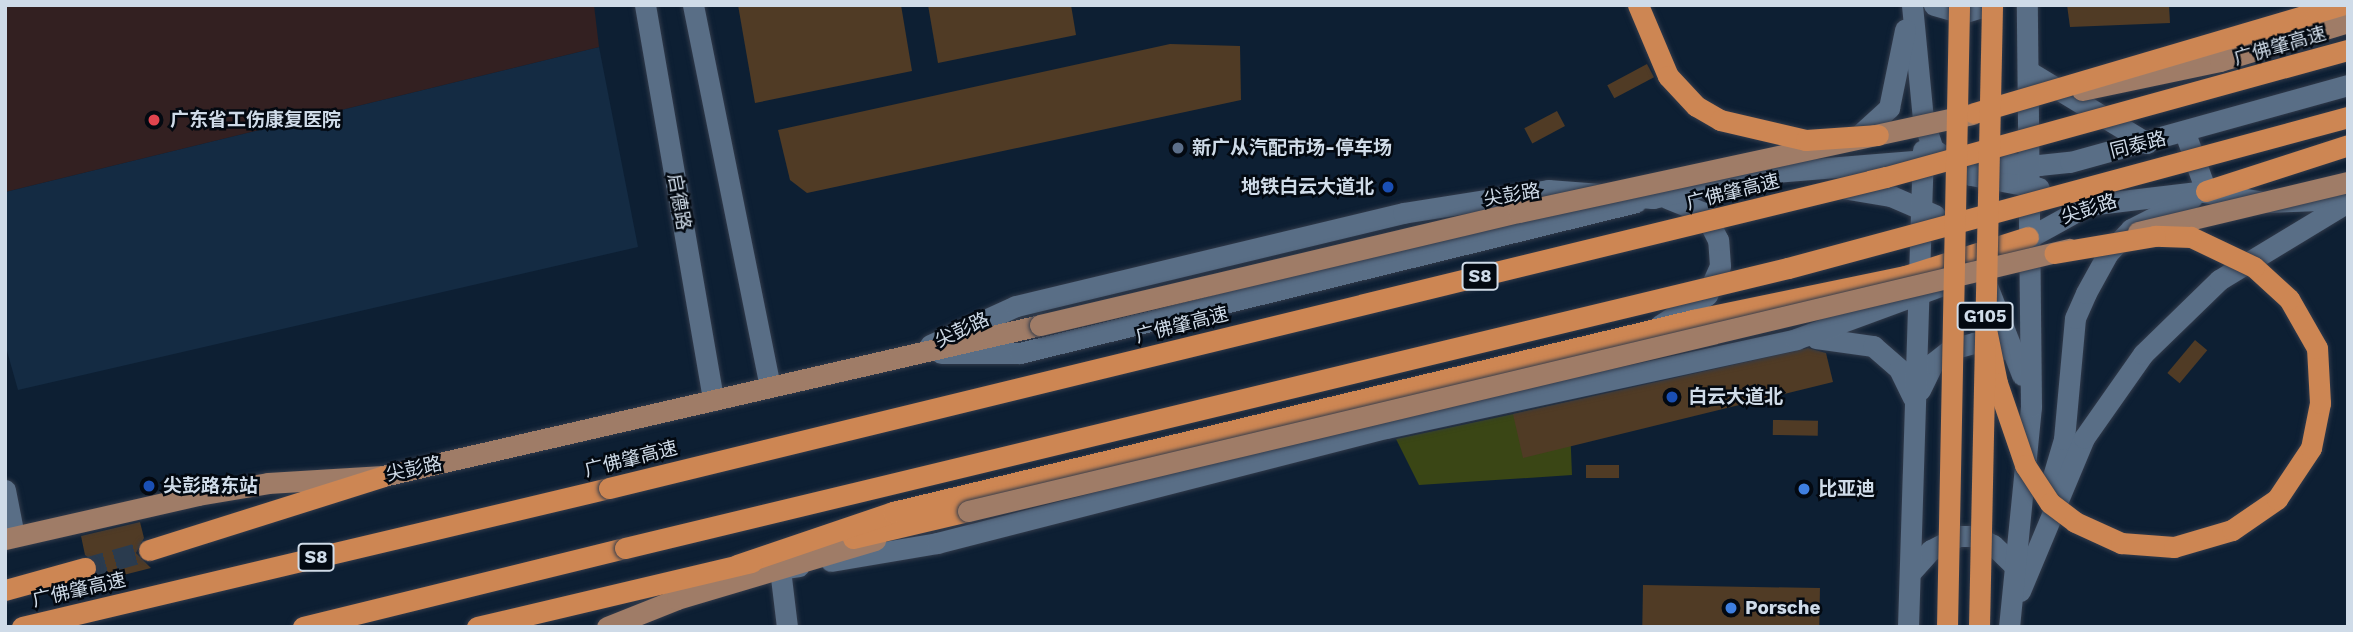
<!DOCTYPE html>
<html>
<head>
<meta charset="utf-8">
<style>
	body { margin:0 }
	#map { position:relative; width:2353px; height:632px; overflow:hidden; background:#0d1f33; font-family:"Work Sans","Noto Sans SC",sans-serif }
	div>[style] { position:absolute }
	[style*='--x'] { left:calc(var(--x)*1px); top:calc(var(--y)*1px); width:calc(var(--w)*1px); rotate:calc(var(--a)*1deg) }
	.built>* { inset:0; background:#142b43 }
	.medical>* { inset:0; background:#332021 }
	.green>* { inset:0; background:#3a4615 }
	.building>* { inset:0; background:#503b25; transform-origin:0 0 }
	.highway-tunnel>* { height:21px; margin-top:-10.5px; transform-origin:0; background:repeating-linear-gradient(90deg,#2a3b4e 0 21px,transparent 0 31px) }
	.roads { filter:drop-shadow(0 0 2px #323b4b) drop-shadow(0 0 2px #323b4b) }
	.minor>* { height:21px; margin:-10.5px; padding:0 10.5px; transform-origin:10.5px; border-radius:10.5px; background:#596e86 }
	.major>* { height:21px; margin:-10.5px; padding:0 10.5px; transform-origin:10.5px; border-radius:10.5px; background:#9f7c67 }
	.highway>* { height:21px; margin:-10.5px; padding:0 10.5px; transform-origin:10.5px; border-radius:10.5px; background:#cd8653 }
	.bridges { filter:drop-shadow(0 0 2px #323b4b) drop-shadow(0 0 2px #323b4b) }
	.major-bridge>* { height:21px; margin:-10.5px; padding:0 10.5px; transform-origin:10.5px; border-radius:10.5px; background:#9f7c67 }
	.highway-bridge>* { height:21px; margin:-10.5px; padding:0 10.5px; transform-origin:10.5px; border-radius:10.5px; background:#cd8653 }
	.dots>* { width:19px; height:19px; translate:-50% -50%; box-sizing:border-box; border:4px solid #030911; border-radius:50% }
	span { translate:-50% -50%; white-space:nowrap; text-align:center; line-height:1.15; -webkit-text-stroke:5px #030911; paint-order:stroke }
	.shield-label span { padding:2px 5px; background:#030911; border:2px solid; border-radius:5px; -webkit-text-stroke-width:0 }
	.shield-label { font-size:18px; color:#cfdbe8; font-weight:700 }
	.street-label { font-size:19px; color:#cfdbe8 }
	.poi-label { font-size:19px; color:#cfdbe8; font-weight:700 }
	.left { translate:0 -50%; text-align:left }
	.right { translate:-100% -50%; text-align:right }
	.frame { position:absolute; inset:0; border:7px solid #cfdbe8; pointer-events:none }
</style>
</head>
<body>
<div id="map">
	<div class="built">
		<i style="clip-path:polygon(599px 47px,638px 247px,18px 390px,5px 344px,5px 192px)"></i>
	</div>
	<div class="medical">
		<i style="clip-path:polygon(5px 5px,594px 5px,599px 47px,5px 192px)"></i>
	</div>
	<div class="green">
		<i style="clip-path:polygon(1569px 402px,1572px 475px,1419px 485px,1396px 439px)"></i>
	</div>
	<div class="building">
		<i style="clip-path:polygon(738px 5px,901px 5px,912px 71px,755px 103px)"></i>
		<i style="clip-path:polygon(928px 5px,1071px 5px,1076px 35px,938px 63px)"></i>
		<i style="clip-path:polygon(2067px 5px,2169px 5px,2170px 23px,2070px 27px)"></i>
		<i style="clip-path:polygon(1170px 44px,1240px 46px,1241px 100px,807px 193px,790px 180px,778px 130px)"></i>
		<i style="left:1647px;top:64px;width:15px;height:45px;rotate:62deg"></i>
		<i style="left:1557px;top:111px;width:17px;height:37px;rotate:62deg"></i>
		<i style="left:2195px;top:340px;width:16px;height:43px;rotate:40deg"></i>
		<i style="clip-path:polygon(1808px 348px,1826px 353px,1833px 382px,1523px 458px,1513px 414px)"></i>
		<i style="left:1773px;top:420px;width:45px;height:15px;rotate:1deg"></i>
		<i style="left:1586px;top:465px;width:33px;height:13px"></i>
		<i style="clip-path:polygon(140px 522px,144px 538px,136px 553px,151px 568px,92px 583px,98px 565px,85px 555px,81px 536px)"></i>
		<i style="left:1643px;top:585px;width:177px;height:42px;rotate:1deg"></i>
	</div>
	<div class="highway-tunnel">
		<i style="--x:85;--y:568;--w:66;--a:-15.7"></i>
	</div>
	<div class="roads">
		<div class="minor">
			<i style="--x:645;--y:5;--w:401;--a:80.2"></i>
			<i style="--x:693;--y:5;--w:389;--a:78.6"></i>
			<i style="--x:1912;--y:5;--w:116;--a:84.5"></i>
			<i style="--x:1923;--y:120;--w:31;--a:71"></i>
			<i style="--x:1933;--y:149;--w:46;--a:34.4"></i>
			<i style="--x:1971;--y:175;--w:69;--a:10.8"></i>
			<i style="--x:1934;--y:5;--w:29;--a:16"></i>
			<i style="--x:1962;--y:13;--w:27;--a:-17"></i>
			<i style="--x:2028;--y:71;--w:139;--a:31.2"></i>
			<i style="--x:2185;--y:133;--w:62;--a:70.1"></i>
			<i style="--x:1856;--y:138;--w:45;--a:-42.3"></i>
			<i style="--x:1889;--y:108;--w:80;--a:-78.4"></i>
			<i style="--x:1972;--y:160;--w:67;--a:4.3"></i>
			<i style="--x:2039;--y:165;--w:31;--a:-6"></i>
			<i style="--x:2070;--y:162;--w:288;--a:-15.5"></i>
			<i style="--x:1842;--y:188;--w:50;--a:9.3"></i>
			<i style="--x:1891;--y:196;--w:48;--a:23.4"></i>
			<i style="--x:2197;--y:191;--w:69;--a:9.2"></i>
			<i style="--x:2265;--y:202;--w:83;--a:-2.1"></i>
			<i style="--x:2014;--y:246;--w:85;--a:-29"></i>
			<i style="--x:2088;--y:205;--w:119;--a:-6.8"></i>
			<i style="--x:1984;--y:278;--w:104;--a:68.6"></i>
			<i style="--x:1660;--y:325;--w:56;--a:-32.6"></i>
			<i style="--x:1707;--y:295;--w:32;--a:-66"></i>
			<i style="--x:1720;--y:266;--w:26;--a:-94"></i>
			<i style="--x:1718;--y:240;--w:30;--a:-117"></i>
			<i style="--x:1704;--y:213;--w:40;--a:-158"></i>
			<i style="--x:1816;--y:338;--w:58;--a:8"></i>
			<i style="--x:1873;--y:346;--w:35;--a:41"></i>
			<i style="--x:1899;--y:369;--w:32;--a:64"></i>
			<i style="--x:930;--y:345;--w:94;--a:-24.4"></i>
			<i style="--x:1016;--y:306;--w:398;--a:-13.5"></i>
			<i style="--x:1403;--y:213;--w:147;--a:-9"></i>
			<i style="--x:1548;--y:190;--w:105;--a:4.4"></i>
			<i style="--x:1653;--y:198;--w:113;--a:-12.8"></i>
			<i style="--x:1763;--y:173;--w:175;--a:-4.6"></i>
			<i style="--x:941;--y:353;--w:79;--a:0"></i>
			<i style="--x:1020;--y:353;--w:634;--a:-13.77"></i>
			<i style="--x:1920;--y:390;--w:30;--a:-64"></i>
			<i style="--x:1933;--y:363;--w:23;--a:-38"></i>
			<i style="--x:1951;--y:349;--w:24;--a:-15"></i>
			<i style="--x:1974;--y:343;--w:26;--a:16"></i>
			<i style="--x:2051;--y:483;--w:46;--a:-73.5"></i>
			<i style="--x:2064;--y:439;--w:121;--a:-84.8"></i>
			<i style="--x:2075;--y:318;--w:27;--a:-66"></i>
			<i style="--x:2086;--y:293;--w:46;--a:-61.2"></i>
			<i style="--x:2108;--y:253;--w:33;--a:-46"></i>
			<i style="--x:2131;--y:229;--w:68;--a:-26.9"></i>
			<i style="--x:5;--y:490;--w:47;--a:78.9"></i>
			<i style="--x:831;--y:561;--w:108;--a:-9.6"></i>
			<i style="--x:937;--y:543;--w:463;--a:-14.4"></i>
			<i style="--x:1386;--y:428;--w:420;--a:-12.2"></i>
			<i style="--x:1796;--y:339;--w:157;--a:-20.2"></i>
			<i style="--x:1910;--y:573;--w:31;--a:-48"></i>
			<i style="--x:1931;--y:550;--w:31;--a:-27"></i>
			<i style="--x:1959;--y:536;--w:16;--a:0"></i>
			<i style="--x:1975;--y:536;--w:20;--a:27"></i>
			<i style="--x:1993;--y:545;--w:29;--a:44"></i>
			<i style="--x:2020;--y:591;--w:166;--a:-67.3"></i>
			<i style="--x:2084;--y:438;--w:103;--a:-54.9"></i>
			<i style="--x:2143;--y:354;--w:106;--a:-44.2"></i>
			<i style="--x:2219;--y:280;--w:145;--a:-31.2"></i>
			<i style="--x:787;--y:627;--w:58;--a:-96.9"></i>
			<i style="--x:780;--y:569;--w:19;--a:-9"></i>
			<i style="--x:1908;--y:627;--w:477;--a:-88.2"></i>
			<i style="--x:2009;--y:627;--w:221;--a:-84.3"></i>
			<i style="--x:2031;--y:407;--w:402;--a:-90.6"></i>
		</div>
		<div class="major">
			<i style="--x:5;--y:539;--w:198;--a:-12.8"></i>
			<i style="--x:198;--y:495;--w:71;--a:-9.7"></i>
			<i style="--x:268;--y:483;--w:115;--a:-3.5"></i>
			<i style="--x:383;--y:476;--w:674;--a:-12.94"></i>
			<i style="--x:607;--y:627;--w:75;--a:-21.8"></i>
			<i style="--x:677;--y:599;--w:207;--a:-16.6"></i>
		</div>
		<div class="highway">
			<i style="--x:2206;--y:191;--w:149;--a:-17.9"></i>
			<i style="--x:853;--y:538;--w:118;--a:-13.2"></i>
			<i style="--x:149;--y:550;--w:245;--a:-17.5"></i>
			<i style="--x:737;--y:565;--w:165;--a:-18.8"></i>
			<i style="--x:893;--y:512;--w:823;--a:-13.5"></i>
			<i style="--x:1693;--y:320;--w:217;--a:-11.7"></i>
			<i style="--x:1905;--y:276;--w:129;--a:-17.6"></i>
			<i style="--x:5;--y:590;--w:83;--a:-15.4"></i>
			<i style="--x:22;--y:627;--w:603;--a:-13.32"></i>
			<i style="--x:303;--y:627;--w:332;--a:-13.8"></i>
			<i style="--x:477;--y:627;--w:282;--a:-13.3"></i>
		</div>
	</div>
	<div class="bridges">
		<div class="major-bridge">
			<i style="--x:2082;--y:90;--w:141;--a:-11.9"></i>
			<i style="--x:2220;--y:61;--w:134;--a:-16.9"></i>
			<i style="--x:2138;--y:232;--w:216;--a:-13.4"></i>
			<i style="--x:1040;--y:325;--w:492;--a:-13.3"></i>
			<i style="--x:1519;--y:212;--w:463;--a:-12.2"></i>
			<i style="--x:968;--y:511;--w:1132;--a:-13.39"></i>
		</div>
		<div class="highway-bridge">
			<i style="--x:1638;--y:5;--w:77;--a:67.1"></i>
			<i style="--x:1668;--y:76;--w:41;--a:47"></i>
			<i style="--x:1696;--y:106;--w:28;--a:30"></i>
			<i style="--x:1720;--y:120;--w:88;--a:13.1"></i>
			<i style="--x:1806;--y:140;--w:72;--a:-4"></i>
			<i style="--x:1974;--y:113;--w:383;--a:-16.4"></i>
			<i style="--x:1985;--y:324;--w:60;--a:78.5"></i>
			<i style="--x:1997;--y:383;--w:87;--a:71.1"></i>
			<i style="--x:2025;--y:465;--w:45;--a:56.7"></i>
			<i style="--x:2050;--y:503;--w:31;--a:37"></i>
			<i style="--x:2075;--y:522;--w:51;--a:24.5"></i>
			<i style="--x:2121;--y:543;--w:53;--a:4.3"></i>
			<i style="--x:2174;--y:547;--w:60;--a:-16.3"></i>
			<i style="--x:2232;--y:530;--w:55;--a:-34.6"></i>
			<i style="--x:2277;--y:499;--w:61;--a:-56.3"></i>
			<i style="--x:2311;--y:448;--w:46;--a:-78.7"></i>
			<i style="--x:2320;--y:403;--w:55;--a:-93.1"></i>
			<i style="--x:2317;--y:348;--w:56;--a:-119.7"></i>
			<i style="--x:2289;--y:299;--w:47;--a:-137.6"></i>
			<i style="--x:2254;--y:267;--w:70;--a:-154.5"></i>
			<i style="--x:2191;--y:237;--w:36;--a:-178"></i>
			<i style="--x:2155;--y:236;--w:102;--a:170.4"></i>
			<i style="--x:609;--y:488;--w:1314;--a:-13.69"></i>
			<i style="--x:1886;--y:177;--w:479;--a:-15.4"></i>
			<i style="--x:625;--y:548;--w:1196;--a:-13.54"></i>
			<i style="--x:1788;--y:268;--w:580;--a:-15.09"></i>
			<i style="--x:1947;--y:627;--w:622;--a:-88.89"></i>
			<i style="--x:1979;--y:627;--w:622;--a:-88.8"></i>
		</div>
	</div>
	<div class="dots">
		<i style="left:154px;top:120px;background:#e0444e"></i>
		<i style="left:1178px;top:148px;background:#5c6f8a"></i>
		<i style="left:1388px;top:187px;background:#1a4fb4"></i>
		<i style="left:1672px;top:397px;background:#1a4fb4"></i>
		<i style="left:149px;top:486px;background:#1a4fb4"></i>
		<i style="left:1804px;top:489px;background:#3f7fe0"></i>
		<i style="left:1731px;top:608px;background:#3f7fe0"></i>
	</div>
	<div class="shield-label">
		<span style="left:1480px;top:276px">S8</span>
		<span style="left:1985px;top:316px">G105</span>
		<span style="left:316px;top:557px">S8</span>
	</div>
	<div class="street-label">
		<span style="left:2280px;top:46px;rotate:-16deg">广佛肇高速</span>
		<span style="left:2138px;top:145px;rotate:-14deg">同泰路</span>
		<span style="left:1733px;top:192px;rotate:-14deg">广佛肇高速</span>
		<span style="left:1512px;top:195px;rotate:-9deg">尖彭路</span>
		<span style="left:679px;top:202px;rotate:80deg">启德路</span>
		<span style="left:2089px;top:209px;rotate:-18deg">尖彭路</span>
		<span style="left:1182px;top:325px;rotate:-14deg">广佛肇高速</span>
		<span style="left:962px;top:330px;rotate:-25deg">尖彭路</span>
		<span style="left:631px;top:459px;rotate:-14deg">广佛肇高速</span>
		<span style="left:414px;top:469px;rotate:-12deg">尖彭路</span>
		<span style="left:79px;top:590px;rotate:-13deg">广佛肇高速</span>
	</div>
	<div class="poi-label">
		<span class="left" style="left:170px;top:120px">广东省工伤康复医院</span>
		<span class="left" style="left:1192px;top:148px">新广从汽配市场-停车场</span>
		<span class="right" style="left:1374px;top:187px">地铁白云大道北</span>
		<span class="left" style="left:1688px;top:397px">白云大道北</span>
		<span class="left" style="left:163px;top:486px">尖彭路东站</span>
		<span class="left" style="left:1818px;top:489px">比亚迪</span>
		<span class="left" style="left:1745px;top:608px">Porsche</span>
	</div>
	<div class="frame"></div>
</div>
</body>
</html>
